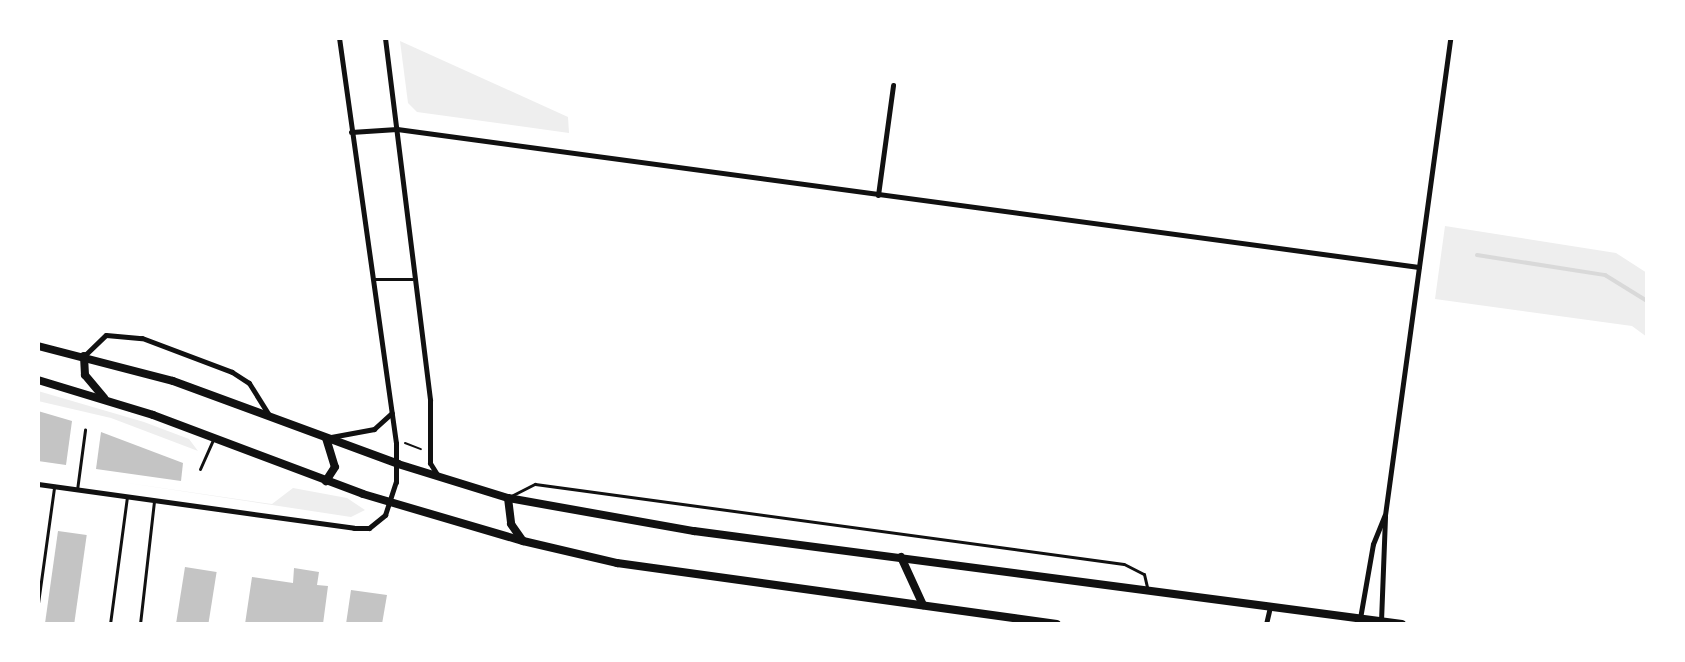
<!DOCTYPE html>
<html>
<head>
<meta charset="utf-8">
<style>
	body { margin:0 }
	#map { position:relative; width:1685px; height:662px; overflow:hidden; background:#fff; font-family:"Roboto Condensed",sans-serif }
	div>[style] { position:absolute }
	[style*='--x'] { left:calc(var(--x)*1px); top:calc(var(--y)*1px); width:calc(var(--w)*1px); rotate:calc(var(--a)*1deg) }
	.green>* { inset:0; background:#eee }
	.stream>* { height:4px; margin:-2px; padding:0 2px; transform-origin:2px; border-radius:2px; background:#d9d9d9 }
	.building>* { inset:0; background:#c4c4c4; transform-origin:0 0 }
	.path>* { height:2px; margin:-1px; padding:0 1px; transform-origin:1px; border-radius:1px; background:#111 }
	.service>* { height:3px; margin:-1.5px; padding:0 1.5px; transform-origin:1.5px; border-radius:1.5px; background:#111 }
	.minor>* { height:5px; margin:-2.5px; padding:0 2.5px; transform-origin:2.5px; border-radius:2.5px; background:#111 }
	.primary>* { height:8px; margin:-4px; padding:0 4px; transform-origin:4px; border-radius:4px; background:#111 }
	span { translate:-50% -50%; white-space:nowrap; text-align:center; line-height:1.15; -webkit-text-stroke:8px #fff; paint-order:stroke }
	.frame { position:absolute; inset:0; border:40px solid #fff; pointer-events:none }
</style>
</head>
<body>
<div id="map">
	<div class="green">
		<i style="clip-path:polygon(400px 41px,568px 117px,569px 133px,417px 112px,408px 103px)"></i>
		<i style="clip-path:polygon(1445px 226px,1616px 253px,1647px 273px,1647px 337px,1632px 326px,1435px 299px)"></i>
		<i style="clip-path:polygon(38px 391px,144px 422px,189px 439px,198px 451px,111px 418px,38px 401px)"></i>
		<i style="clip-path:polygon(121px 482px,272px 504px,293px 488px,347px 498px,365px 510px,351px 517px)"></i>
	</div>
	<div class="stream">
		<i style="--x:1477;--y:255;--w:130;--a:8.9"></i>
		<i style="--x:1605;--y:275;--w:49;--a:31.8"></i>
	</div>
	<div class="building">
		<i style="clip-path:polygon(38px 411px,72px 421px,66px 465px,38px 461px)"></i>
		<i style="clip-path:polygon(101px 432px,183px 463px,181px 481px,96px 469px)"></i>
		<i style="left:58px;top:531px;width:29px;height:94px;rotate:8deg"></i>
		<i style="left:185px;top:567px;width:32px;height:58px;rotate:9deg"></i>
		<i style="clip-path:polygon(294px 568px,319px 572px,317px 585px,328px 586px,323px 624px,245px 624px,252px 577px,293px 583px)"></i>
		<i style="clip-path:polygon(351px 590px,387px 595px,382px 624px,346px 624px)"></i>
	</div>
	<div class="path">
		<i style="--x:405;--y:443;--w:17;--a:21"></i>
	</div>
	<div class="service">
		<i style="--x:375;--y:279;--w:37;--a:0"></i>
		<i style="--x:200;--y:469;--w:34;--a:-66"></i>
		<i style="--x:77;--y:490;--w:61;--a:-82.4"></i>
		<i style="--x:511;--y:496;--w:27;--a:-27"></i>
		<i style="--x:535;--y:484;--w:594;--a:7.73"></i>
		<i style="--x:1124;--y:564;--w:22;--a:27"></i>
		<i style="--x:1144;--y:574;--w:13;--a:77"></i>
		<i style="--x:38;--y:603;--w:116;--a:-82.1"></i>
		<i style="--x:110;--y:624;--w:128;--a:-82.4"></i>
		<i style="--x:140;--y:624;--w:124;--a:-83.5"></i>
	</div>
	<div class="minor">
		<i style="--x:385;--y:38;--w:365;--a:82.9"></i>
		<i style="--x:430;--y:400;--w:63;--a:90"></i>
		<i style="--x:430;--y:463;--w:15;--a:58"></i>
		<i style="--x:351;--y:132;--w:46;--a:-3.7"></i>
		<i style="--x:397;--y:129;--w:1031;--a:7.69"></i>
		<i style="--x:878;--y:195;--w:111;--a:-82.2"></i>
		<i style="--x:84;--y:356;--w:30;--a:-44"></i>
		<i style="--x:106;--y:335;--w:36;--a:5"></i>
		<i style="--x:142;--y:338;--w:96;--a:20.7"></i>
		<i style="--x:232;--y:372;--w:20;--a:33"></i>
		<i style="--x:249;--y:383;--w:39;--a:58"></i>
		<i style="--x:331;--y:437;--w:44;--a:-10.5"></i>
		<i style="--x:374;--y:429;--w:24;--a:-42"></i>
		<i style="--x:38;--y:484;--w:319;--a:7.9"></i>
		<i style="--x:354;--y:528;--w:15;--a:0"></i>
		<i style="--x:369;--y:528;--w:21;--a:-39"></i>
		<i style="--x:385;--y:515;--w:35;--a:-72"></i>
		<i style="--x:396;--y:482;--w:39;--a:-90"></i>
		<i style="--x:396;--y:443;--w:409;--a:-98"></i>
		<i style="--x:1381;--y:621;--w:105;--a:-87.8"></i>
		<i style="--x:1266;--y:624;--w:18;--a:-77"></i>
		<i style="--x:1359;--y:624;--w:81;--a:-80.1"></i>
		<i style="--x:1373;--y:544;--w:31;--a:-68"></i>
		<i style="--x:1385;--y:515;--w:481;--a:-82.2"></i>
	</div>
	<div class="primary">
		<i style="--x:38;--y:346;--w:139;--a:14.5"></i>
		<i style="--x:173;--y:381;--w:240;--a:20.2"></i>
		<i style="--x:398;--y:464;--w:115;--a:17.2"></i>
		<i style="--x:508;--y:498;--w:189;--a:10.1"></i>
		<i style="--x:694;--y:531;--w:714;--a:7.48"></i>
		<i style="--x:84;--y:356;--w:19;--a:87"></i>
		<i style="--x:85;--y:375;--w:30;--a:50"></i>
		<i style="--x:38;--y:380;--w:120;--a:16.9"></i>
		<i style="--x:153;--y:415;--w:224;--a:20.6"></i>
		<i style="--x:363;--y:494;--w:167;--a:16.4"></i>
		<i style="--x:523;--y:541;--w:97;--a:13.2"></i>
		<i style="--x:617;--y:563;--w:444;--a:7.9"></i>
		<i style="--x:326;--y:438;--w:30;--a:73"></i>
		<i style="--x:335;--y:467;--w:17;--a:123"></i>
		<i style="--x:508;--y:498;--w:26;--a:83"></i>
		<i style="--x:511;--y:524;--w:19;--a:55"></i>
		<i style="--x:901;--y:557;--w:53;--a:65.4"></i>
	</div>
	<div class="frame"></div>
</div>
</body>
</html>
